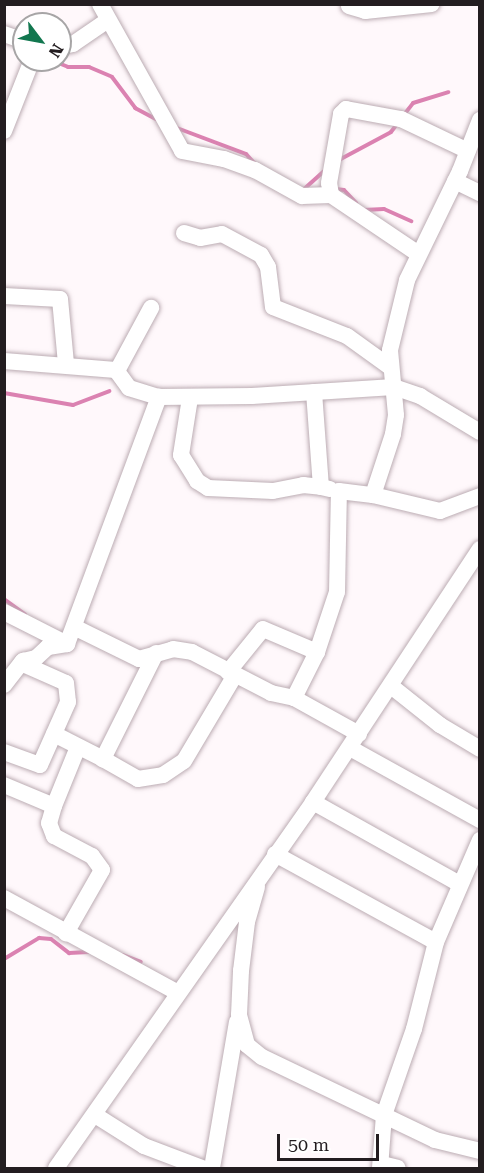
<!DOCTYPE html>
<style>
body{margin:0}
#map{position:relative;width:484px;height:1173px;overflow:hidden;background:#fff8fb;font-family:"Roboto Serif",serif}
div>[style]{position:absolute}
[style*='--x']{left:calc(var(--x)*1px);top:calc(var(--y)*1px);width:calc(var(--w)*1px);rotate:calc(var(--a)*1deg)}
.stream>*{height:4px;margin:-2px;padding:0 2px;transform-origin:2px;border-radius:2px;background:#db82b1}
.roads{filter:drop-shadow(0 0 2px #bcacb3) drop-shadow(0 0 2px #bcacb3)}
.minor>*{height:16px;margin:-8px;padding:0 8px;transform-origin:8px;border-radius:8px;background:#fff}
span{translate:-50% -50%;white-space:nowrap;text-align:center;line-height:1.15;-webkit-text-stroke:6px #fff;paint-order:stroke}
.frame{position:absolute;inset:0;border:6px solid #231d20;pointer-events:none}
.north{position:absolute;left:12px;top:12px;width:60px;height:60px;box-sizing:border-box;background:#fff;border:2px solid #a7a5a6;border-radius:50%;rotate:122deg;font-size:16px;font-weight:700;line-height:24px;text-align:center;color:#231d20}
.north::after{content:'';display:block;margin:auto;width:21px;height:27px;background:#12774f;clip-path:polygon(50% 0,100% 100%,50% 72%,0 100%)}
.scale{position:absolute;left:277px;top:1134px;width:102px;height:27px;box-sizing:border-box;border:3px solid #231d20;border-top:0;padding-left:8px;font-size:18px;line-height:21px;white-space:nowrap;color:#231d20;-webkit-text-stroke:4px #fff;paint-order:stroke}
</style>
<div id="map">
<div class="stream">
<i style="--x:51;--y:60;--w:18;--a:22"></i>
<i style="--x:68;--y:67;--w:21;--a:0"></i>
<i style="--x:89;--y:67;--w:25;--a:23"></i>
<i style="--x:112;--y:77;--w:39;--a:53"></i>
<i style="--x:135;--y:108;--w:24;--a:28"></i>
<i style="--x:403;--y:116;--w:16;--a:-52"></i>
<i style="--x:413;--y:103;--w:37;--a:-17"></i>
<i style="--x:177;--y:128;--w:74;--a:20.6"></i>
<i style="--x:246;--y:154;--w:12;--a:48"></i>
<i style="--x:337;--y:161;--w:61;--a:-28.2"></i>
<i style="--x:391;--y:132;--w:10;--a:-53"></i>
<i style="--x:336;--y:189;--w:8;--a:7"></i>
<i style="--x:344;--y:190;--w:18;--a:47"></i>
<i style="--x:303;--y:190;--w:28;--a:-42"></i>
<i style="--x:364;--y:210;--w:20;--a:-3"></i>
<i style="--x:384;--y:209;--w:30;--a:24"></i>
<i style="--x:4;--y:393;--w:70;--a:9.9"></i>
<i style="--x:73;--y:405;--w:39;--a:-21"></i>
<i style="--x:4;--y:599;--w:26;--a:36"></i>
<i style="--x:123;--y:955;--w:19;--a:21"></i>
<i style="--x:4;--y:959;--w:41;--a:-31"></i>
<i style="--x:39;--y:938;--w:12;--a:5"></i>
<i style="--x:51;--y:939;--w:23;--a:38"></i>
<i style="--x:69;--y:953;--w:19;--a:-3"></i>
</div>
<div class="roads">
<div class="minor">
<i style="--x:100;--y:4;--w:168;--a:60.8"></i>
<i style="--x:182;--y:151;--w:43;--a:10.8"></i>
<i style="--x:224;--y:159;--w:33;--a:20"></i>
<i style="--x:255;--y:170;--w:54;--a:29"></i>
<i style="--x:302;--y:196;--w:29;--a:-2"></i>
<i style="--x:349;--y:6;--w:17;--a:17"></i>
<i style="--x:365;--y:11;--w:67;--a:-6"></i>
<i style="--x:4;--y:34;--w:21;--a:19"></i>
<i style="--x:60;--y:47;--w:13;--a:-13"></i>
<i style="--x:73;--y:44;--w:42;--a:-34.4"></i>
<i style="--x:4;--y:131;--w:76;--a:-68.5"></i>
<i style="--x:455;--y:181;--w:28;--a:26"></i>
<i style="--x:184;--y:233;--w:17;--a:17"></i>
<i style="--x:200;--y:238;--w:22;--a:-10"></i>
<i style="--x:222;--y:234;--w:44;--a:28.3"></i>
<i style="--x:261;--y:255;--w:14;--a:60"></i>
<i style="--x:268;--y:267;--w:40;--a:82.9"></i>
<i style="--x:273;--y:307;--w:79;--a:21.4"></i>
<i style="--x:347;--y:336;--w:53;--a:35.8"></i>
<i style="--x:417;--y:253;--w:104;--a:-146"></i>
<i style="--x:331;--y:195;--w:12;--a:-99"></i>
<i style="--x:329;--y:183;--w:70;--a:-80.1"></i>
<i style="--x:341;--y:114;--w:7;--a:-45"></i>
<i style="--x:346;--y:109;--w:56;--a:10.3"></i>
<i style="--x:401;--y:119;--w:74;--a:25.5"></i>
<i style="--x:4;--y:296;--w:56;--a:3.1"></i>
<i style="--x:60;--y:299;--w:65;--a:84.7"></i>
<i style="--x:4;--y:361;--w:112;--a:4.6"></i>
<i style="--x:116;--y:370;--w:22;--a:54"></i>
<i style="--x:129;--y:388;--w:31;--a:17"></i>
<i style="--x:159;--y:397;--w:93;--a:-0.6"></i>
<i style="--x:252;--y:396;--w:142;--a:-3.6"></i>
<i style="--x:394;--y:387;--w:28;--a:19"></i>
<i style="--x:420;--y:396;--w:70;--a:31"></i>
<i style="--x:117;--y:371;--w:72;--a:-61.6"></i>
<i style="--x:314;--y:392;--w:95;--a:85.8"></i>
<i style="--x:321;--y:487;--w:9;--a:13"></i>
<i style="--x:190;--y:398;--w:58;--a:99"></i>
<i style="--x:181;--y:455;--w:31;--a:58"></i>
<i style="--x:197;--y:481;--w:13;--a:32"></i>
<i style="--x:208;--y:488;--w:65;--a:2.6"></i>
<i style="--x:273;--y:491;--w:31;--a:-11"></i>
<i style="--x:303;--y:485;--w:18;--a:6"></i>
<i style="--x:373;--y:495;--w:69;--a:13.4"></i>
<i style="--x:440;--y:511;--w:43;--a:-20.6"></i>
<i style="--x:4;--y:612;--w:71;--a:26.9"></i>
<i style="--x:67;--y:644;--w:264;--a:-69.6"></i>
<i style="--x:74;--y:627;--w:72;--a:26.2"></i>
<i style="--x:139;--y:659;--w:35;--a:-16"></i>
<i style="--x:173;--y:649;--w:19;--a:9"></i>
<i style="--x:192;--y:652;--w:89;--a:27.4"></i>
<i style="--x:271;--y:693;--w:24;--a:12"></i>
<i style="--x:156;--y:653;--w:119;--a:116.6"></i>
<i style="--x:103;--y:759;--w:40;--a:29.7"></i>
<i style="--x:138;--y:779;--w:25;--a:-9"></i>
<i style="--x:163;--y:775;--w:25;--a:-34"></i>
<i style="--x:184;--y:761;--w:100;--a:-59.3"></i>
<i style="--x:228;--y:672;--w:55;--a:-50.9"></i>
<i style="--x:263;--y:629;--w:59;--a:23.1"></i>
<i style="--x:4;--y:685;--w:31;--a:-52"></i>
<i style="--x:23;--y:661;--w:13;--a:-13"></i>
<i style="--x:36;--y:658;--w:16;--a:-43"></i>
<i style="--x:48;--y:647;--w:19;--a:-9"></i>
<i style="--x:391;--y:686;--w:63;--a:38.5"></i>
<i style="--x:440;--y:725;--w:47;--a:31"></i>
<i style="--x:54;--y:734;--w:55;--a:27"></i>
<i style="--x:359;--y:734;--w:74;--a:-151"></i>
<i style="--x:294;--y:698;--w:51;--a:-63.4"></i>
<i style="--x:317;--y:652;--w:63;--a:-71.6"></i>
<i style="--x:337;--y:592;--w:101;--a:-88.9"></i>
<i style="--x:339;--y:491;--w:34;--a:7"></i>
<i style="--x:373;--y:495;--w:64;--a:-71.8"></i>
<i style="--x:393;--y:434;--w:19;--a:-81"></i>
<i style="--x:396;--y:415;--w:65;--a:-95.3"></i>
<i style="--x:390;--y:350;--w:72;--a:-76.3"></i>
<i style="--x:407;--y:280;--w:121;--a:-64.1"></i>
<i style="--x:460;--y:171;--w:55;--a:-68.6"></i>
<i style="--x:350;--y:748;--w:149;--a:29"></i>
<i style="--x:4;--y:752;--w:38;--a:20"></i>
<i style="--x:40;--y:765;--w:69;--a:-66"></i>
<i style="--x:68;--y:702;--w:19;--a:-96"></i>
<i style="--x:66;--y:683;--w:49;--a:-156"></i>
<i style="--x:4;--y:785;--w:54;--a:22.8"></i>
<i style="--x:54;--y:806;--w:64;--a:-67.9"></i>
<i style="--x:313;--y:802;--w:168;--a:29.2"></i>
<i style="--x:54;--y:806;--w:18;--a:106"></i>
<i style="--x:49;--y:823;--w:14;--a:69"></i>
<i style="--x:54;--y:836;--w:43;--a:27.8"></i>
<i style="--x:92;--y:856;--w:17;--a:54"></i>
<i style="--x:102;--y:870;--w:73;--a:119.7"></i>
<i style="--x:275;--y:854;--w:183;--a:28.7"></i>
<i style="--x:257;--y:887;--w:36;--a:106"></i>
<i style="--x:247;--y:922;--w:49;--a:97"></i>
<i style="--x:241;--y:971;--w:44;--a:92.6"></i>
<i style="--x:239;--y:1015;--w:31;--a:75"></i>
<i style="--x:247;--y:1045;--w:19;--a:39"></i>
<i style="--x:262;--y:1057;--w:192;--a:25.6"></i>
<i style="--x:435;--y:1140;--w:46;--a:13.7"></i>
<i style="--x:4;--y:898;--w:198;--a:28.6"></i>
<i style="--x:95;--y:1115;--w:58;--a:32.3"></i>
<i style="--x:144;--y:1146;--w:62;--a:20.8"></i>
<i style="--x:382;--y:1164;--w:16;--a:14"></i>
<i style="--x:56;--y:1168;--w:447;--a:-54.9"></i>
<i style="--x:313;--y:802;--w:303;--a:-56.6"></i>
<i style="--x:212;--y:1168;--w:148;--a:-80.3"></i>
<i style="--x:380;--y:1168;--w:53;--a:-85.7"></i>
<i style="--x:384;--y:1115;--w:91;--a:-70.8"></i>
<i style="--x:414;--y:1029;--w:90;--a:-75.8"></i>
<i style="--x:436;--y:942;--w:111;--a:-66.7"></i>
</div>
</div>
<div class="frame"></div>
<div class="north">N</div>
<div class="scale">50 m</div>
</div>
